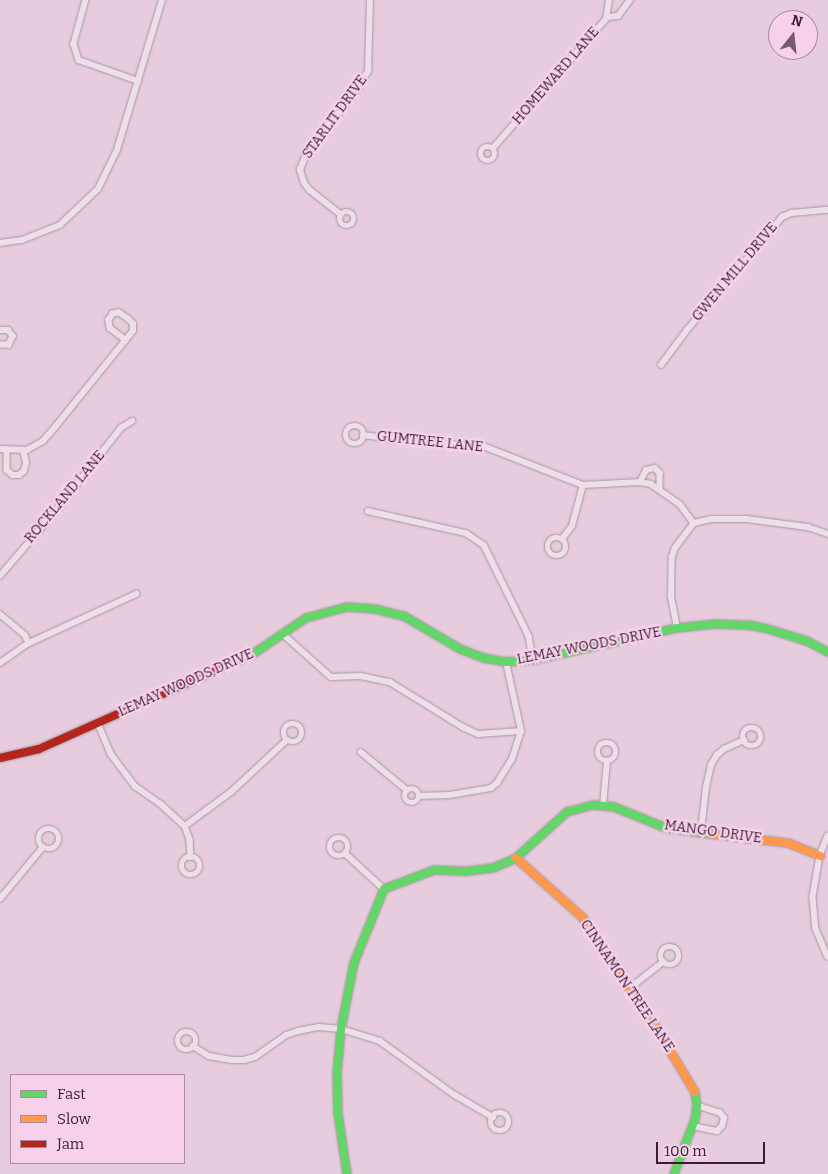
<!DOCTYPE html>
<style>
body{margin:0}
#map{position:relative;width:828px;height:1174px;overflow:hidden;background:#e6ccdc;font-family:Bitter,serif}
div>[style]{position:absolute}
[style*='--x']{left:calc(var(--x)*1px);top:calc(var(--y)*1px);width:calc(var(--w)*1px);rotate:calc(var(--a)*1deg)}
.roads{filter:drop-shadow(0 0 1px #ab95a4) drop-shadow(0 0 1px #ab95a4)}
.street>*{height:5.5px;margin:-2.75px;padding:0 2.75px;transform-origin:2.75px;border-radius:2.75px;background:#eddee7}
.street>.ring{margin:-2.75px;padding:0;box-sizing:content-box;background:none;border:5.5px solid #eddee7;border-radius:50%}
.fast>*{height:8px;margin:-4px;padding:0 4px;transform-origin:4px;border-radius:4px;background:#63d668}
.slow>*{height:8px;margin:-4px;padding:0 4px;transform-origin:4px;border-radius:4px;background:#ff974d}
.jam>*{height:8px;margin:-4px;padding:0 4px;transform-origin:4px;border-radius:4px;background:#b3261e}
span{translate:-50% -50%;white-space:nowrap;text-align:center;line-height:1.15;-webkit-text-stroke:4px #f7d1e9;paint-order:stroke}
.street-label{font-size:14px;color:#391c35}
.legend{position:absolute;left:10px;top:1074px;width:175px;height:90px;box-sizing:border-box;background:#f7d1e9;border:1px solid #ab89a1;margin:0;padding:6px 9px;list-style:none;font-size:15px;color:#391c35}
.legend li{display:flex;align-items:center;gap:10px;height:25px}
.legend b{width:25px;border:1px solid #ab89a1}
.north{position:absolute;left:768px;top:10px;width:50px;height:50px;box-sizing:border-box;background:#f7d1e9;border:1px solid #ab89a1;border-radius:50%;rotate:16deg;font-size:14px;font-weight:700;line-height:20px;text-align:center;color:#391c35}
.north::after{content:'';display:block;margin:auto;width:18px;height:22px;background:#765a6f;clip-path:polygon(50% 0,100% 100%,50% 72%,0 100%)}
.scale{position:absolute;left:656px;top:1142px;width:109px;height:22px;box-sizing:border-box;border:2px solid #391c35;border-top:0;padding-left:6px;font-size:15px;line-height:18px;white-space:nowrap;color:#391c35;-webkit-text-stroke:4px #f7d1e9;paint-order:stroke}
</style>
<div id="map">
<div class="roads">
<div class="street">
<i style="--x:86;--y:0;--w:46;--a:105.3"></i>
<i style="--x:74;--y:44;--w:17;--a:73"></i>
<i style="--x:79;--y:60;--w:63;--a:19.6"></i>
<i style="--x:607;--y:17;--w:11;--a:-5"></i>
<i style="--x:618;--y:16;--w:20;--a:-53"></i>
<i class="ring" style="left:481px;top:147px;width:8.5px;height:8.5px"></i>
<i style="--x:493;--y:148;--w:171;--a:-48.8"></i>
<i style="--x:606;--y:19;--w:19;--a:-81"></i>
<i class="ring" style="left:340px;top:212px;width:8.5px;height:8.5px"></i>
<i style="--x:341;--y:215;--w:39;--a:-142"></i>
<i style="--x:310;--y:191;--w:10;--a:-127"></i>
<i style="--x:304;--y:183;--w:14;--a:-107"></i>
<i style="--x:300;--y:170;--w:17;--a:-69"></i>
<i style="--x:306;--y:154;--w:73;--a:-51.1"></i>
<i style="--x:352;--y:97;--w:31;--a:-58"></i>
<i style="--x:368;--y:71;--w:71;--a:-88.4"></i>
<i style="--x:0;--y:243;--w:22;--a:-8"></i>
<i style="--x:22;--y:240;--w:41;--a:-21.5"></i>
<i style="--x:60;--y:225;--w:52;--a:-43.5"></i>
<i style="--x:98;--y:189;--w:43;--a:-64"></i>
<i style="--x:117;--y:150;--w:157;--a:-73.3"></i>
<i style="--x:0;--y:330;--w:8;--a:0"></i>
<i style="--x:8;--y:330;--w:8;--a:50"></i>
<i style="--x:13;--y:336;--w:10;--a:114"></i>
<i style="--x:9;--y:345;--w:9;--a:180"></i>
<i style="--x:661;--y:365;--w:44;--a:-53.4"></i>
<i style="--x:687;--y:330;--w:148;--a:-49.9"></i>
<i style="--x:782;--y:217;--w:10;--a:-24"></i>
<i style="--x:791;--y:213;--w:37;--a:-5"></i>
<i class="ring" style="left:346px;top:426px;width:12.5px;height:12.5px"></i>
<i style="--x:363;--y:435;--w:46;--a:7.4"></i>
<i style="--x:409;--y:441;--w:77;--a:4.5"></i>
<i style="--x:486;--y:447;--w:104;--a:21.4"></i>
<i style="--x:583;--y:485;--w:57;--a:-3"></i>
<i style="--x:640;--y:482;--w:11;--a:10"></i>
<i style="--x:651;--y:484;--w:35;--a:35"></i>
<i style="--x:680;--y:504;--w:24;--a:54"></i>
<i style="--x:0;--y:449;--w:27;--a:2"></i>
<i style="--x:27;--y:450;--w:18;--a:-29"></i>
<i style="--x:43;--y:441;--w:20;--a:-49"></i>
<i style="--x:56;--y:426;--w:122;--a:-51"></i>
<i style="--x:133;--y:331;--w:7;--a:-90"></i>
<i style="--x:133;--y:324;--w:7;--a:-135"></i>
<i style="--x:128;--y:319;--w:11;--a:-146"></i>
<i style="--x:119;--y:313;--w:6;--a:171"></i>
<i style="--x:113;--y:314;--w:7;--a:124"></i>
<i style="--x:109;--y:320;--w:8;--a:83"></i>
<i style="--x:110;--y:328;--w:20;--a:37"></i>
<i style="--x:7;--y:450;--w:20;--a:90"></i>
<i style="--x:7;--y:470;--w:8;--a:40"></i>
<i style="--x:13;--y:475;--w:6;--a:0"></i>
<i style="--x:19;--y:475;--w:6;--a:-39"></i>
<i style="--x:24;--y:471;--w:8;--a:-76"></i>
<i style="--x:26;--y:463;--w:13;--a:-103"></i>
<i style="--x:640;--y:482;--w:13;--a:-63"></i>
<i style="--x:646;--y:470;--w:9;--a:-13"></i>
<i style="--x:655;--y:468;--w:7;--a:45"></i>
<i style="--x:660;--y:473;--w:15;--a:90"></i>
<i style="--x:368;--y:511;--w:100;--a:12.7"></i>
<i style="--x:466;--y:533;--w:22;--a:34"></i>
<i style="--x:484;--y:545;--w:102;--a:63.7"></i>
<i style="--x:529;--y:636;--w:24;--a:81"></i>
<i class="ring" style="left:548px;top:538px;width:12.5px;height:12.5px"></i>
<i style="--x:562;--y:539;--w:16;--a:-52"></i>
<i style="--x:572;--y:526;--w:42;--a:-75"></i>
<i style="--x:0;--y:576;--w:89;--a:-49.5"></i>
<i style="--x:58;--y:508;--w:102;--a:-51.8"></i>
<i style="--x:121;--y:428;--w:13;--a:-32"></i>
<i style="--x:0;--y:614;--w:33;--a:40"></i>
<i style="--x:25;--y:635;--w:9;--a:63"></i>
<i style="--x:677;--y:628;--w:33;--a:-101"></i>
<i style="--x:671;--y:596;--w:39;--a:-89"></i>
<i style="--x:672;--y:557;--w:9;--a:-72"></i>
<i style="--x:675;--y:548;--w:31;--a:-53"></i>
<i style="--x:694;--y:523;--w:17;--a:-13"></i>
<i style="--x:711;--y:519;--w:36;--a:0"></i>
<i style="--x:747;--y:519;--w:62;--a:7.5"></i>
<i style="--x:808;--y:527;--w:21;--a:19"></i>
<i style="--x:282;--y:633;--w:66;--a:41.9"></i>
<i style="--x:331;--y:677;--w:30;--a:-2"></i>
<i style="--x:361;--y:676;--w:30;--a:12"></i>
<i style="--x:390;--y:682;--w:86;--a:31.7"></i>
<i style="--x:463;--y:727;--w:17;--a:25"></i>
<i style="--x:478;--y:734;--w:43;--a:-4"></i>
<i style="--x:0;--y:663;--w:35;--a:-35"></i>
<i style="--x:29;--y:643;--w:118;--a:-24.6"></i>
<i style="--x:98;--y:723;--w:34;--a:67"></i>
<i style="--x:111;--y:754;--w:40;--a:53"></i>
<i style="--x:135;--y:786;--w:32;--a:35"></i>
<i style="--x:161;--y:804;--w:33;--a:43"></i>
<i style="--x:185;--y:826;--w:15;--a:70"></i>
<i style="--x:190;--y:840;--w:17;--a:87"></i>
<i class="ring" style="left:284px;top:724px;width:12.5px;height:12.5px"></i>
<i class="ring" style="left:743px;top:728px;width:12.5px;height:12.5px"></i>
<i class="ring" style="left:598px;top:743px;width:12.5px;height:12.5px"></i>
<i style="--x:361;--y:752;--w:60;--a:39.6"></i>
<i class="ring" style="left:405px;top:789px;width:8.5px;height:8.5px"></i>
<i style="--x:419;--y:796;--w:31;--a:-2"></i>
<i style="--x:450;--y:795;--w:42;--a:-9.7"></i>
<i style="--x:491;--y:788;--w:8;--a:-40"></i>
<i style="--x:497;--y:783;--w:28;--a:-58"></i>
<i style="--x:512;--y:759;--w:29;--a:-72"></i>
<i style="--x:521;--y:731;--w:71;--a:-102.3"></i>
<i style="--x:603;--y:806;--w:45;--a:-84.9"></i>
<i style="--x:185;--y:826;--w:57;--a:-36.5"></i>
<i style="--x:231;--y:792;--w:76;--a:-42.9"></i>
<i class="ring" style="left:39px;top:829px;width:14.5px;height:14.5px"></i>
<i style="--x:701;--y:831;--w:44;--a:-83.5"></i>
<i style="--x:706;--y:787;--w:23;--a:-77"></i>
<i style="--x:711;--y:765;--w:12;--a:-59"></i>
<i style="--x:717;--y:755;--w:9;--a:-41"></i>
<i style="--x:724;--y:749;--w:22;--a:-24"></i>
<i style="--x:828;--y:836;--w:22;--a:112"></i>
<i style="--x:820;--y:856;--w:42;--a:99.7"></i>
<i style="--x:813;--y:897;--w:32;--a:85"></i>
<i style="--x:816;--y:929;--w:30;--a:67"></i>
<i class="ring" style="left:330px;top:838px;width:12.5px;height:12.5px"></i>
<i style="--x:345;--y:853;--w:53;--a:42.7"></i>
<i class="ring" style="left:182px;top:857px;width:12.5px;height:12.5px"></i>
<i style="--x:0;--y:899;--w:67;--a:-50.4"></i>
<i class="ring" style="left:661px;top:947px;width:12.5px;height:12.5px"></i>
<i style="--x:630;--y:988;--w:42;--a:-38.2"></i>
<i class="ring" style="left:178px;top:1032px;width:12.5px;height:12.5px"></i>
<i style="--x:193;--y:1046;--w:19;--a:32"></i>
<i style="--x:209;--y:1056;--w:23;--a:10"></i>
<i style="--x:232;--y:1060;--w:12;--a:0"></i>
<i style="--x:244;--y:1060;--w:11;--a:-15"></i>
<i style="--x:255;--y:1057;--w:38;--a:-35"></i>
<i style="--x:286;--y:1035;--w:13;--a:-18"></i>
<i style="--x:298;--y:1031;--w:21;--a:-11"></i>
<i style="--x:319;--y:1027;--w:22;--a:5"></i>
<i style="--x:341;--y:1029;--w:41;--a:17.1"></i>
<i style="--x:380;--y:1041;--w:92;--a:35.8"></i>
<i style="--x:455;--y:1095;--w:44;--a:30.1"></i>
<i class="ring" style="left:491px;top:1113px;width:12.5px;height:12.5px"></i>
<i style="--x:693;--y:1126;--w:25;--a:12"></i>
<i style="--x:717;--y:1131;--w:7;--a:-45"></i>
<i style="--x:722;--y:1126;--w:8;--a:-76"></i>
<i style="--x:724;--y:1118;--w:6;--a:-129"></i>
<i style="--x:720;--y:1113;--w:24;--a:-163"></i>
</div>
<div class="fast">
<i style="--x:237;--y:661;--w:17;--a:-24"></i>
<i style="--x:253;--y:654;--w:64;--a:-34.2"></i>
<i style="--x:306;--y:618;--w:42;--a:-15"></i>
<i style="--x:347;--y:607;--w:28;--a:4"></i>
<i style="--x:375;--y:609;--w:30;--a:14"></i>
<i style="--x:404;--y:616;--w:65;--a:30.5"></i>
<i style="--x:460;--y:649;--w:26;--a:21"></i>
<i style="--x:484;--y:658;--w:22;--a:10"></i>
<i style="--x:506;--y:662;--w:27;--a:-4"></i>
<i style="--x:533;--y:660;--w:148;--a:-12.5"></i>
<i style="--x:677;--y:628;--w:36;--a:-6"></i>
<i style="--x:713;--y:624;--w:36;--a:2"></i>
<i style="--x:749;--y:625;--w:19;--a:12"></i>
<i style="--x:768;--y:629;--w:41;--a:17.1"></i>
<i style="--x:807;--y:641;--w:24;--a:28"></i>
<i style="--x:347;--y:1174;--w:61;--a:-98.5"></i>
<i style="--x:338;--y:1114;--w:40;--a:-91.4"></i>
<i style="--x:337;--y:1074;--w:45;--a:-84.9"></i>
<i style="--x:341;--y:1029;--w:67;--a:-78.9"></i>
<i style="--x:354;--y:963;--w:80;--a:-67.9"></i>
<i style="--x:384;--y:889;--w:53;--a:-20.8"></i>
<i style="--x:434;--y:870;--w:34;--a:2"></i>
<i style="--x:468;--y:871;--w:25;--a:-7"></i>
<i style="--x:493;--y:868;--w:25;--a:-23"></i>
<i style="--x:516;--y:858;--w:69;--a:-42"></i>
<i style="--x:567;--y:812;--w:28;--a:-15"></i>
<i style="--x:594;--y:805;--w:20;--a:6"></i>
<i style="--x:614;--y:807;--w:56;--a:22"></i>
<i style="--x:666;--y:828;--w:45;--a:7.6"></i>
<i style="--x:674;--y:1174;--w:59;--a:-69.1"></i>
<i style="--x:695;--y:1119;--w:13;--a:-81"></i>
<i style="--x:697;--y:1106;--w:14;--a:-98"></i>
</div>
<div class="slow">
<i style="--x:711;--y:834;--w:78;--a:6.7"></i>
<i style="--x:788;--y:843;--w:35;--a:22"></i>
<i style="--x:516;--y:858;--w:89;--a:41.8"></i>
<i style="--x:582;--y:917;--w:131;--a:56.2"></i>
<i style="--x:655;--y:1026;--w:77;--a:58.8"></i>
</div>
<div class="jam">
<i style="--x:0;--y:758;--w:40;--a:-13"></i>
<i style="--x:39;--y:749;--w:217;--a:-24"></i>
</div>
</div>
<div class="street-label">
<span style="left:556px;top:76px;rotate:-49deg">HOMEWARD LANE</span>
<span style="left:335px;top:117px;rotate:-54deg">STARLIT DRIVE</span>
<span style="left:735px;top:272px;rotate:-50deg">GWEN MILL DRIVE</span>
<span style="left:430px;top:442px;rotate:6deg">GUMTREE LANE</span>
<span style="left:65px;top:497px;rotate:-50deg">ROCKLAND LANE</span>
<span style="left:589px;top:646px;rotate:-11deg">LEMAY WOODS DRIVE</span>
<span style="left:186px;top:683px;rotate:-24deg">LEMAY WOODS DRIVE</span>
<span style="left:713px;top:832px;rotate:8deg">MANGO DRIVE</span>
<span style="left:627px;top:986px;rotate:56deg">CINNAMON TREE LANE</span>
</div>
<ul class="legend">
<li><b style="height:6px;background:#63d668"></b>Fast</li>
<li><b style="height:6px;background:#ff974d"></b>Slow</li>
<li><b style="height:6px;background:#b3261e"></b>Jam</li>
</ul>
<div class="north">N</div>
<div class="scale">100 m</div>
</div>
